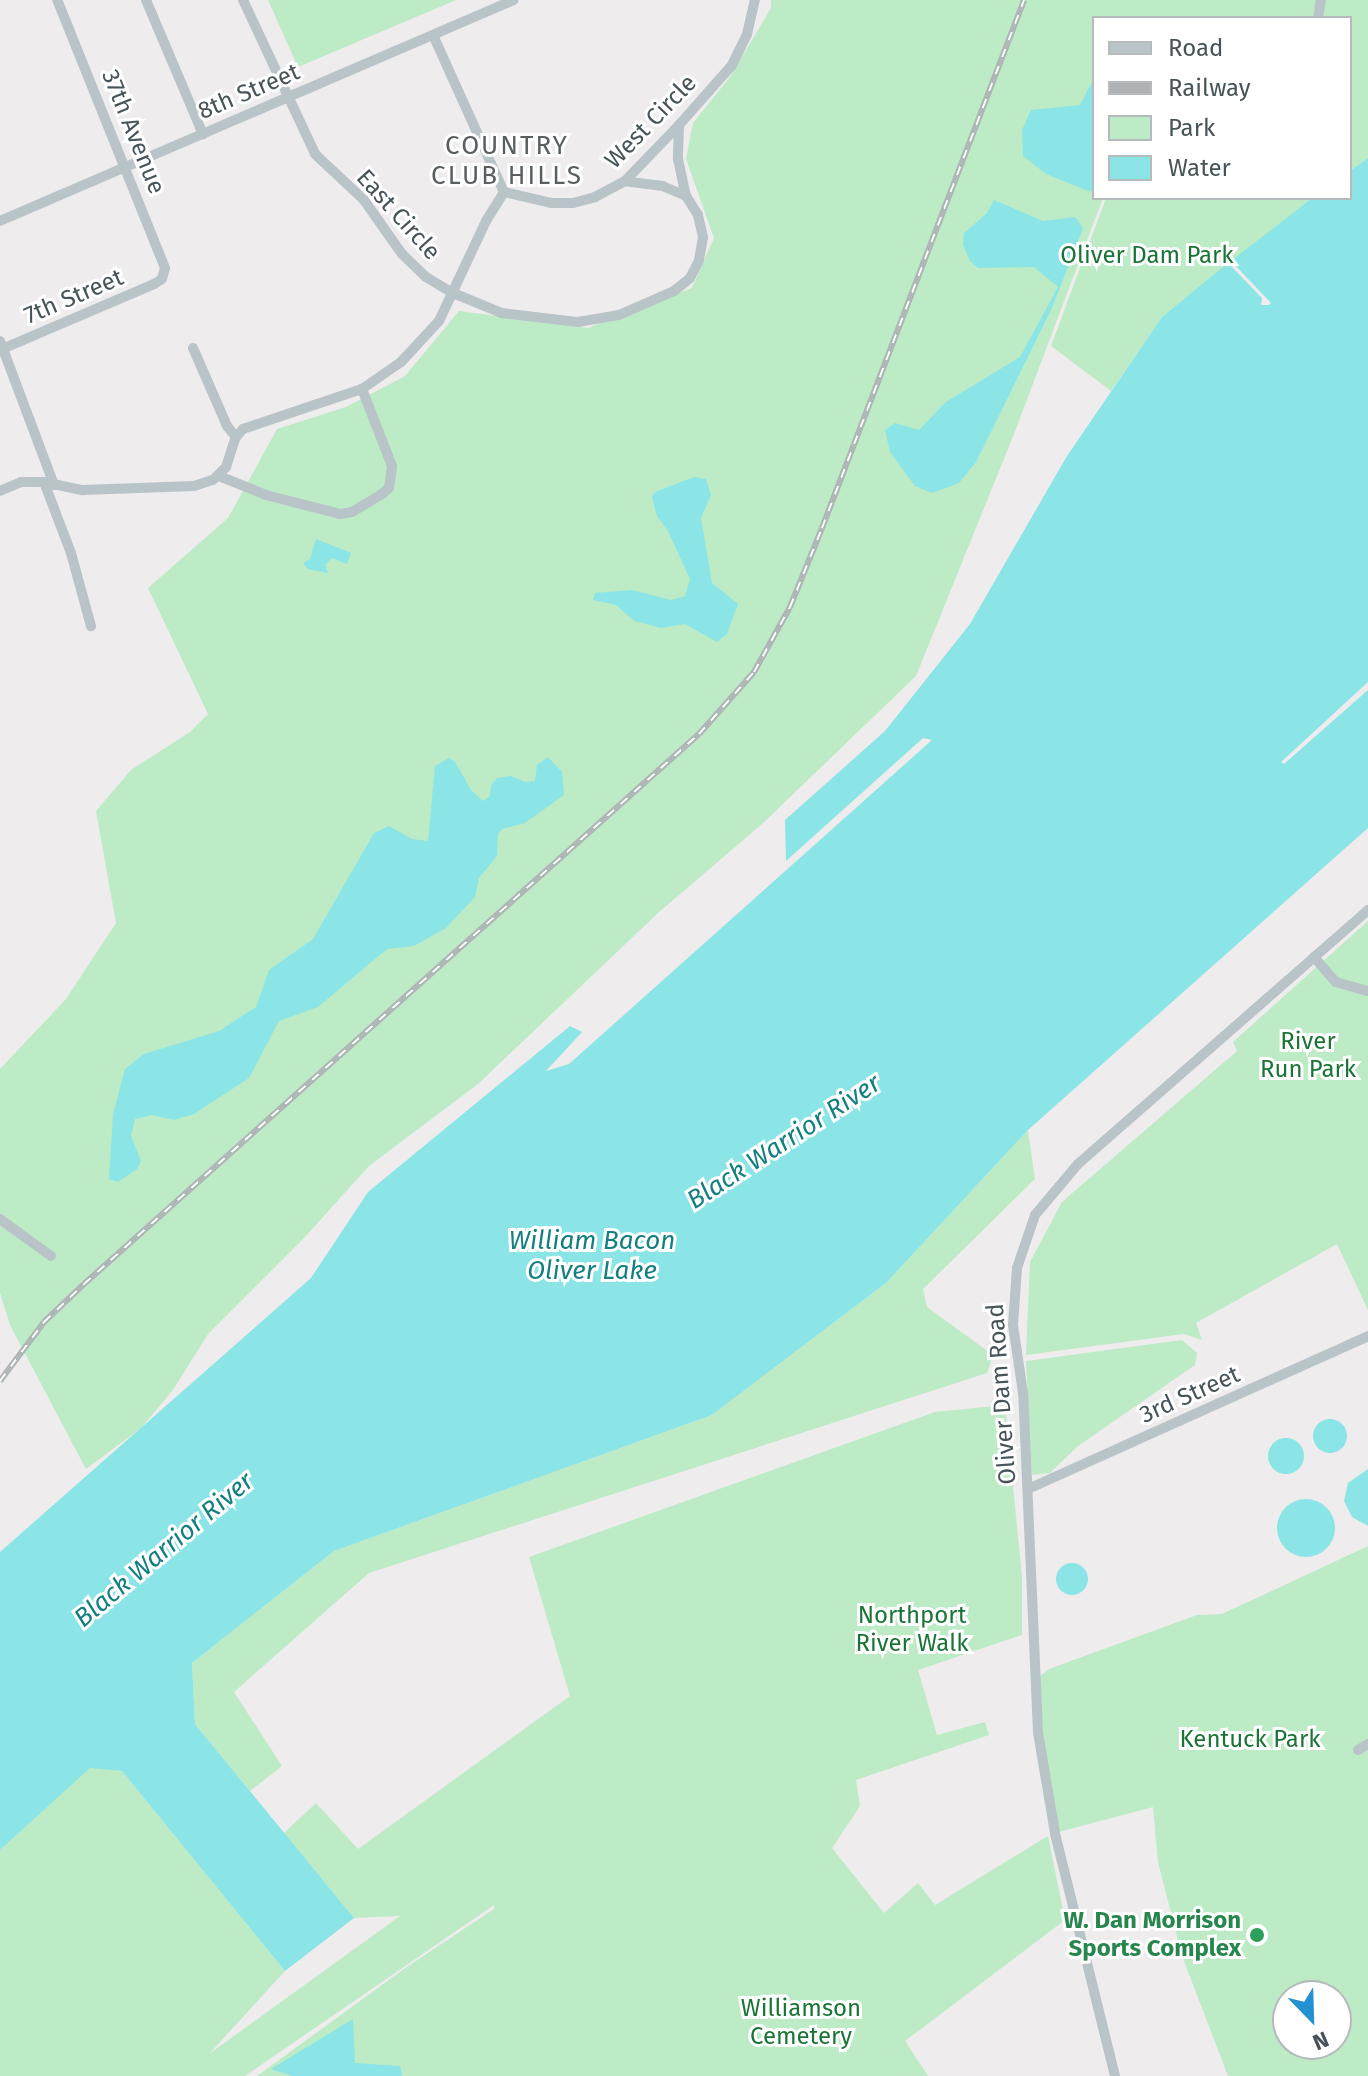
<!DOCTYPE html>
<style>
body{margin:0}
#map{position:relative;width:1368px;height:2076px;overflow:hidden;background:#efeced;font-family:"Fira Sans",sans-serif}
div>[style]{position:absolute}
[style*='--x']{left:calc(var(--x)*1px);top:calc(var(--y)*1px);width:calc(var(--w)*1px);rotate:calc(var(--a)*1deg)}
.green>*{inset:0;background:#bcebc5}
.water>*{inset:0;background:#8be5e6}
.round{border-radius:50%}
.minor>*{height:10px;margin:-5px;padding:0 5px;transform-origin:5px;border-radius:5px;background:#b8c4c8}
.rail>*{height:6px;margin-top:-3px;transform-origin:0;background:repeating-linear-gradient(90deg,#fff 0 9px,#afb3b6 0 18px);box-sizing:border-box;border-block:2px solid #afb3b6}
.dots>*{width:22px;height:22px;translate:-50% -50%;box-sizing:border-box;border:4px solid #fff;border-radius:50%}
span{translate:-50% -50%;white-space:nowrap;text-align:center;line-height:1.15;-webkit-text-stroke:6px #fff;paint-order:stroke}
.street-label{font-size:24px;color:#465358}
.park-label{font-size:24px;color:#1b7437}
.leisure-label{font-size:24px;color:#27864d;font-weight:700}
.right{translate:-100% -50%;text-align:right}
.neighbourhood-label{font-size:26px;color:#595e61;letter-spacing:2px}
.water-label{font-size:26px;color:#137f81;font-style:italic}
.legend{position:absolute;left:1092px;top:16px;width:260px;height:184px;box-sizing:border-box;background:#fff;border:2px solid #b5babc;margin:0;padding:10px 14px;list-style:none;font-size:24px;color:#465358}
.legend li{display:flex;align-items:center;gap:16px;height:40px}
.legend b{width:40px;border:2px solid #b5babc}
.north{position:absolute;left:1272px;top:1980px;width:80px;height:80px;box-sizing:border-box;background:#fff;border:2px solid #b5babc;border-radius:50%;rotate:157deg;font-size:22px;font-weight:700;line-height:32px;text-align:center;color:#465358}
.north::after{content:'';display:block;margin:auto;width:28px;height:36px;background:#2391d2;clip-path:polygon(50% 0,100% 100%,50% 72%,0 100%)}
</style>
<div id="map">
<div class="green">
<i style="clip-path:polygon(268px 0,456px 0,298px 67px)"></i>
<i style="clip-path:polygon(771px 0,1368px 0,1368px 158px,1350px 171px,1350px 18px,1094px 18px,1094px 198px,1103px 198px,1014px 434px,916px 676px,762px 824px,658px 913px,478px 1084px,369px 1166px,304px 1238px,208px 1334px,173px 1390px,141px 1428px,86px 1469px,10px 1325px,0 1293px,0 1069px,66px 999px,116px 923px,96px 811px,131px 770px,190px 732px,208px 714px,148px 588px,228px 518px,277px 429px,346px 407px,405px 376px,459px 311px,588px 328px,692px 288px,714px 238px,686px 159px,693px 123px,730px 77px,771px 8px)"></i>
<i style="clip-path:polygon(1106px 198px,1312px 198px,1162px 317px,1111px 391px,1051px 346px)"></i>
<i style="clip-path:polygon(1368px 921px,1368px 1310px,1337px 1244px,1196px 1323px,1202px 1340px,1184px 1334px,1026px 1355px,1030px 1262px,1062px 1202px,1237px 1051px,1233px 1042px)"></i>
<i style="clip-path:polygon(1028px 1130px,1035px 1179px,923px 1289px,927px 1307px,993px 1355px,987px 1373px,369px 1573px,234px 1692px,282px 1766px,250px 1791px,195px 1724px,192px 1663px,334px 1551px,712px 1415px,887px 1282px)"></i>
<i style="clip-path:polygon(1182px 1340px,1197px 1353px,1195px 1365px,1078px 1446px,1050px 1473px,1032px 1475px,1026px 1361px)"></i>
<i style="clip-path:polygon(1005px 1405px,1022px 1577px,1022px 1635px,918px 1670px,937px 1735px,985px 1722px,989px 1735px,856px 1780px,860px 1806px,832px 1848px,884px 1913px,918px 1883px,935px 1905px,1048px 1836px,1065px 1920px,905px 2041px,928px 2076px,257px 2076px,404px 1969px,494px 1909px,494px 1905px,245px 2076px,0 2076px,0 1850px,90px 1767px,122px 1771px,285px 1971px,209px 2054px,400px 1916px,354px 1918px,284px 1833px,316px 1803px,358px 1849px,570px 1696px,529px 1557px,935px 1412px)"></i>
<i style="clip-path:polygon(evenodd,1368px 1546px,1368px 2076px,1228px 2076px,1182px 1956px,1158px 1862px,1153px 1807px,1055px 1833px,1035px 1680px,1049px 1669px,1197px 1615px,1222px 1614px,1368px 1546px,1288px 1996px,1336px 1996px,1336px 2044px,1288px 2044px,1288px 1996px)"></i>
</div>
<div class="water">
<i style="clip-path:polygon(1094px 78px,1094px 187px,1091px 192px,1046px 174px,1023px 156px,1022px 130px,1031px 110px,1080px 105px)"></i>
<i style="clip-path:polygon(1368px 158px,1368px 682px,1281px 762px,1284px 764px,1368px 690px,1368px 828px,1028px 1130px,887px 1282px,712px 1415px,334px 1551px,192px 1663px,195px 1724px,354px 1918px,285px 1971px,122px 1771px,90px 1768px,0 1850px,0 1552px,311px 1278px,368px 1192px,570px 1026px,582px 1032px,546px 1071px,569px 1064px,932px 740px,923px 738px,786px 861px,785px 820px,885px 731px,970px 624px,1067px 456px,1162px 317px,1228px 263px,1262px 298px,1261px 305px,1269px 305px,1271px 303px,1231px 261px,1312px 198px,1350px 198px,1350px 171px)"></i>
<i style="clip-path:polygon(994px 200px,1043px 221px,1075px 217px,1083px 228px,1052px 308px,976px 462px,959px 483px,932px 493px,915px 486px,890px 452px,885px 430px,895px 423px,919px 430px,946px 402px,1020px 357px,1058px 287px,1034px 267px,978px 268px,970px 261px,963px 245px,964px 233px,987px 213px)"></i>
<i style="clip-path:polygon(694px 477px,706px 479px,711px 495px,701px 518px,712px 583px,738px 604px,727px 634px,717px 642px,685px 624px,661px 628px,634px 621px,616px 605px,593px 600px,595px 593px,632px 590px,671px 600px,685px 596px,690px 579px,668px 531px,657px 516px,652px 497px,655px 492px)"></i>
<i style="clip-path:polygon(316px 539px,351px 553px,347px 564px,332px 558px,325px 565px,328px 573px,308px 569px,303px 563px,310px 559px)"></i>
<i style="clip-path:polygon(548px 757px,562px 772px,564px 795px,525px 823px,502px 829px,498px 834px,497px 856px,479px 878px,475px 897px,446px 928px,414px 946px,387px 949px,318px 1007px,279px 1021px,249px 1078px,194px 1114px,174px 1120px,152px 1115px,135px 1119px,131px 1136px,141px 1161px,137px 1169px,118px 1182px,109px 1179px,113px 1114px,125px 1069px,144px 1054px,219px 1031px,256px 1007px,269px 970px,313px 939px,374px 833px,389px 826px,412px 839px,428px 841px,435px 766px,449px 758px,455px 762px,471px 790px,483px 801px,490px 796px,491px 786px,497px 778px,511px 776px,525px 782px,535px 781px,537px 765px)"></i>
<i class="round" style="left:1313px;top:1419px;width:34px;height:34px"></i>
<i class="round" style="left:1268px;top:1438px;width:36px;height:36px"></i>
<i style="clip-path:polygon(1368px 1469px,1368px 1526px,1352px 1517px,1344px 1501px,1348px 1483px)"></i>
<i class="round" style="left:1277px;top:1499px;width:58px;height:58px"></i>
<i class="round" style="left:1056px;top:1563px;width:32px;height:32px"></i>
<i style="clip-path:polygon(353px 2019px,355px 2063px,400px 2066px,402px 2076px,292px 2076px,271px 2069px)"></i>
</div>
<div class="minor">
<i style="--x:146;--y:0;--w:146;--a:67"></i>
<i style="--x:243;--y:0;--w:170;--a:64.9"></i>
<i style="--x:315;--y:154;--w:67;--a:43.2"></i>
<i style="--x:364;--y:200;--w:66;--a:54.9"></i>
<i style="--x:402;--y:254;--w:33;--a:44"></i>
<i style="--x:426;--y:277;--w:31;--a:31"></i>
<i style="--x:453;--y:293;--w:53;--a:22.2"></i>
<i style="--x:502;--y:313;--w:77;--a:6.8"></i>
<i style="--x:578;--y:322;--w:42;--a:-9.7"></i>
<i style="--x:619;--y:315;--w:60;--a:-23.6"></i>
<i style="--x:674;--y:291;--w:21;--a:-39"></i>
<i style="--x:690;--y:278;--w:20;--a:-63"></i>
<i style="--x:699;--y:260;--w:23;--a:-80"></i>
<i style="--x:703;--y:237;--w:23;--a:-103"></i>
<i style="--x:698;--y:215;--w:22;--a:-122"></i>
<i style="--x:686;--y:196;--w:25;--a:-157"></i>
<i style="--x:663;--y:186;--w:38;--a:-173"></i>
<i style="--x:1318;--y:18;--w:18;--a:-81"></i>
<i style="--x:433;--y:35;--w:172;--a:65.7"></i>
<i style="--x:504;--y:192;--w:48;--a:13.2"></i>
<i style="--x:551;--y:203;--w:22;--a:0"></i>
<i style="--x:573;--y:203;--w:23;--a:-15"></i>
<i style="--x:595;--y:197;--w:34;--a:-28"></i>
<i style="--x:625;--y:181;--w:78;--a:-46"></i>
<i style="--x:679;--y:125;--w:80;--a:-48.5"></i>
<i style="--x:732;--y:65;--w:34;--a:-64"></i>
<i style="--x:747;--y:34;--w:35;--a:-77"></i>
<i style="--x:679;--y:125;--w:34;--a:92"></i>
<i style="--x:678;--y:159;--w:38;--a:78"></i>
<i style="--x:0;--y:221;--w:559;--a:-23.27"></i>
<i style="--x:0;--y:341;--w:154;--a:69.4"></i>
<i style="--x:193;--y:348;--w:85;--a:66.4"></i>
<i style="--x:227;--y:426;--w:14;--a:51"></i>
<i style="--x:0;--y:350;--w:168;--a:-23.2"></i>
<i style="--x:154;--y:284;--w:9;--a:-32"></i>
<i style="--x:162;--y:279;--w:11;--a:-75"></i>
<i style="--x:165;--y:268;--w:289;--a:-111.9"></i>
<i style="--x:219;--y:476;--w:51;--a:22"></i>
<i style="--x:266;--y:495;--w:76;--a:14.4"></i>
<i style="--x:340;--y:514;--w:12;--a:-9"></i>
<i style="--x:352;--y:512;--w:35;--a:-31"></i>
<i style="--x:382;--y:494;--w:9;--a:-41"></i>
<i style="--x:389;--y:488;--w:22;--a:-82"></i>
<i style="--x:392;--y:466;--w:83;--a:-111.3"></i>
<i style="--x:44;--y:482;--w:76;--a:69.2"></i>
<i style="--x:71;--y:553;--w:76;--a:74.7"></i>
<i style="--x:0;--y:491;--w:23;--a:-23"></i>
<i style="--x:21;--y:482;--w:23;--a:0"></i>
<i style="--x:44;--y:482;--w:40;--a:12"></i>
<i style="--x:83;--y:490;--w:111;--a:-2.1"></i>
<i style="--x:194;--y:486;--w:20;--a:-18"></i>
<i style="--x:213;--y:480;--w:18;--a:-45"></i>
<i style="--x:226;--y:467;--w:32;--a:-72"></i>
<i style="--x:236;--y:437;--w:11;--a:-49"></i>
<i style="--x:243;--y:429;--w:126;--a:-18.6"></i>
<i style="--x:362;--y:389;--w:47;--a:-34.7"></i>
<i style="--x:401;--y:362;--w:56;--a:-47.2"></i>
<i style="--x:439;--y:321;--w:110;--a:-64.8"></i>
<i style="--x:486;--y:221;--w:34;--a:-58"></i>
<i style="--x:1314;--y:957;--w:33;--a:49"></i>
<i style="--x:1336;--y:982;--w:33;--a:16"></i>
<i style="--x:0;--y:1219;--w:63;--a:36"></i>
<i style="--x:1028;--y:1489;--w:373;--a:-24.2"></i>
<i style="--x:1358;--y:1750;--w:12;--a:-31"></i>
<i style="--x:1115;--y:2076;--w:250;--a:-103.9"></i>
<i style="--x:1055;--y:1833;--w:102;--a:-99.6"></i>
<i style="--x:1038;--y:1732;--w:339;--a:-92.5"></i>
<i style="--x:1023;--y:1393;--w:69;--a:-98.4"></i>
<i style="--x:1013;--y:1325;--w:57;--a:-86"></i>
<i style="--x:1017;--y:1268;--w:56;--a:-71.2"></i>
<i style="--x:1035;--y:1215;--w:67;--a:-49.9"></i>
<i style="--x:1078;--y:1164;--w:386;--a:-41.2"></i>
</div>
<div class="rail">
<i style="--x:0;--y:1381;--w:74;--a:-53.3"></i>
<i style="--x:44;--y:1322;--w:55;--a:-43.5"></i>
<i style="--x:84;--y:1284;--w:825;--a:-41.81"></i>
<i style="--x:699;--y:734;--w:83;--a:-48.4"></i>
<i style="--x:754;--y:672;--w:74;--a:-61"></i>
<i style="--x:790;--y:607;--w:85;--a:-67.9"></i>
<i style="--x:822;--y:528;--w:565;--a:-69.06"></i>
</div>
<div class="dots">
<i style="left:1257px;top:1935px;background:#2e9e5b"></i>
</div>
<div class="street-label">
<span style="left:249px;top:92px;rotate:-23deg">8th Street</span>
<span style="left:651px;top:122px;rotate:-46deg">West Circle</span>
<span style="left:133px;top:132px;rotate:68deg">37th Avenue</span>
<span style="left:398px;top:215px;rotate:48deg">East Circle</span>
<span style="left:74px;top:297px;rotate:-23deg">7th Street</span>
<span style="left:1002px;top:1394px;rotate:-94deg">Oliver Dam Road</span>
<span style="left:1190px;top:1395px;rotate:-24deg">3rd Street</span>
</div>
<div class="park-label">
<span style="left:1147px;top:256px">Oliver Dam Park</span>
<span style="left:1308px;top:1056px">River<br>Run Park</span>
<span style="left:912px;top:1630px">Northport<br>River Walk</span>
<span style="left:1250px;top:1740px">Kentuck Park</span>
<span style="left:801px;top:2023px">Williamson<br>Cemetery</span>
</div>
<div class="leisure-label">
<span class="right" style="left:1241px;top:1935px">W. Dan Morrison<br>Sports Complex</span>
</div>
<div class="neighbourhood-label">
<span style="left:507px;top:161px">COUNTRY<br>CLUB HILLS</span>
</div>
<div class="water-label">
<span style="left:784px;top:1142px;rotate:-33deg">Black Warrior River</span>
<span style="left:592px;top:1256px">William Bacon<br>Oliver Lake</span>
<span style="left:164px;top:1550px;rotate:-40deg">Black Warrior River</span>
</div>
<ul class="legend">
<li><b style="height:10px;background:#b8c4c8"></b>Road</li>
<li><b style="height:10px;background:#afb3b6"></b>Railway</li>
<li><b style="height:22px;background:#bcebc5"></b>Park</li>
<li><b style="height:22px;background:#8be5e6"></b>Water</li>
</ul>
<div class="north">N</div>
</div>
